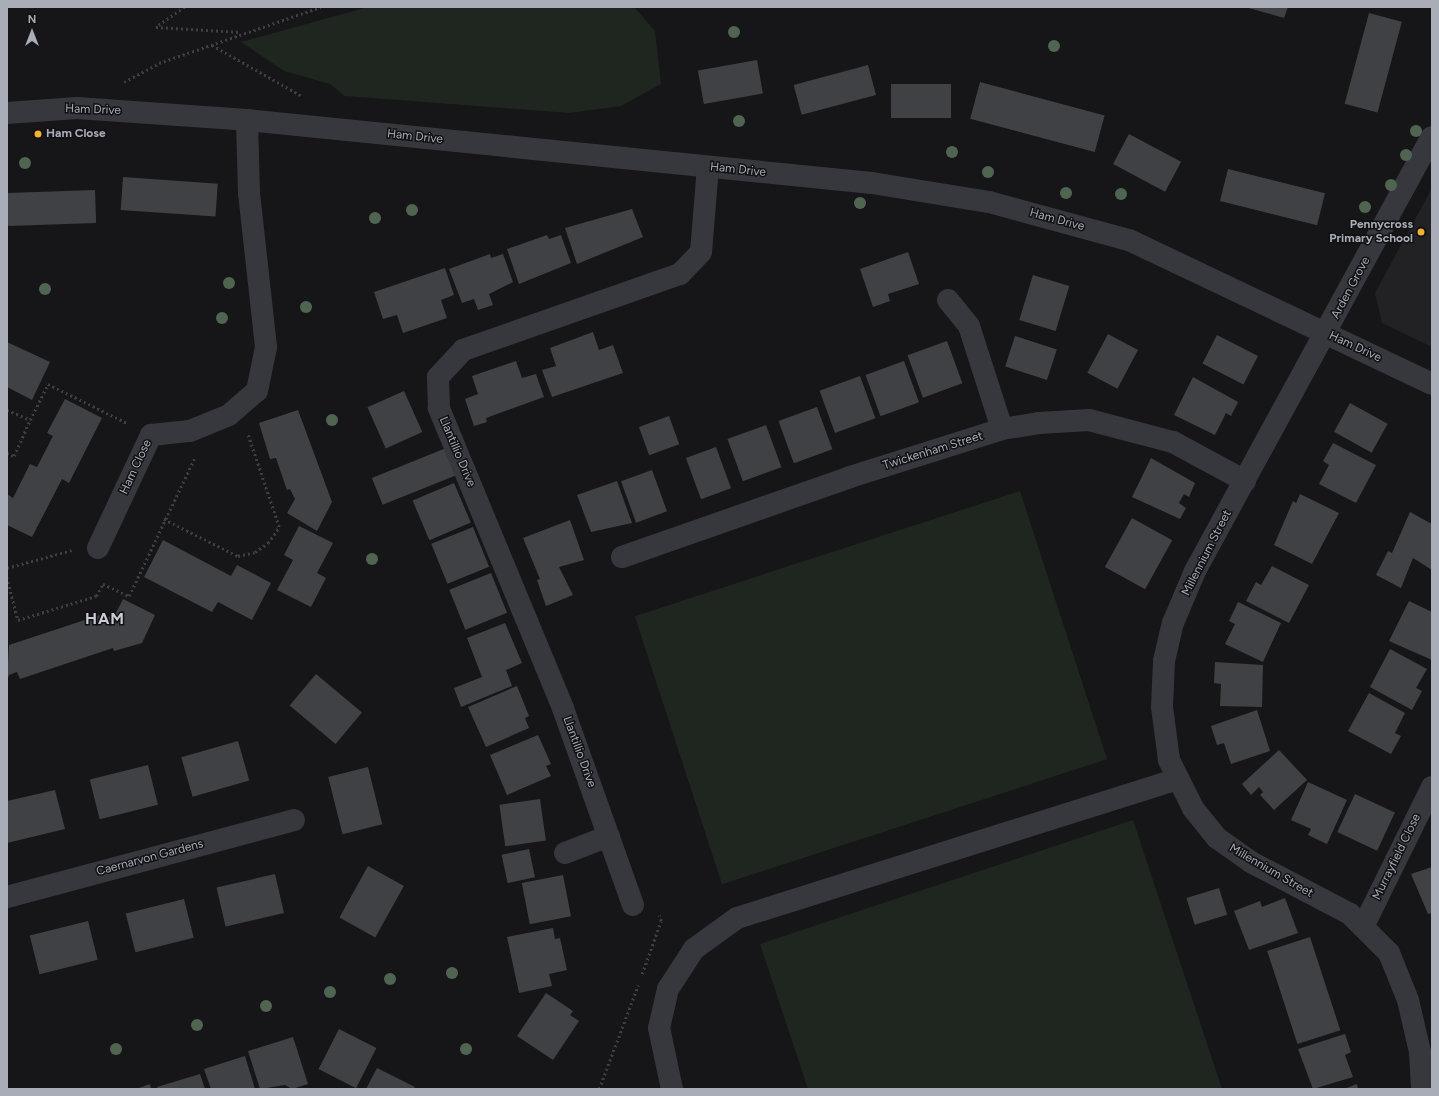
<!DOCTYPE html>
<style>
body{margin:0}
#map{position:relative;width:1439px;height:1096px;overflow:hidden;background:#161618;font-family:Figtree,sans-serif}
div>[style]{position:absolute}
[style*='--x']{left:calc(var(--x)*1px);top:calc(var(--y)*1px);width:calc(var(--w)*1px);rotate:calc(var(--a)*1deg)}
.built>*{inset:0;background:#222225}
.green>*{inset:0;background:#1e261f;transform-origin:0 0}
.building>*{inset:0;background:#404145;transform-origin:0 0}
.path>*{height:2.5px;margin-top:-1.25px;transform-origin:0;background:repeating-linear-gradient(90deg,#3d3f44 0 2px,transparent 0 5px)}
.minor>*{height:22px;margin:-11px;padding:0 11px;transform-origin:11px;border-radius:11px;background:#37383d}
.trees>*{width:12px;height:12px;margin:-6px;border-radius:50%;background:#506452}
.dots>*{width:11px;height:11px;translate:-50% -50%;box-sizing:border-box;border:2px solid #111113;border-radius:50%}
span{translate:-50% -50%;white-space:nowrap;text-align:center;line-height:1.15;-webkit-text-stroke:3px #111113;paint-order:stroke}
.street-label{font-size:12px;color:#a8adb8}
.poi-label{font-size:12px;color:#a8adb8;font-weight:700}
.left{translate:0 -50%;text-align:left}
.right{translate:-100% -50%;text-align:right}
.district-label{font-size:16px;color:#c9ccd4;font-weight:700;letter-spacing:1px}
.frame{position:absolute;inset:0;border:8px solid #a8adb8;pointer-events:none}
.north{position:absolute;left:12px;top:12px;width:40px;height:40px;-webkit-text-stroke:3px #111113;paint-order:stroke;rotate:0deg;font-size:11px;font-weight:700;line-height:16px;text-align:center;color:#a8adb8}
.north::after{content:'';display:block;margin:auto;width:14px;height:18px;background:#a8adb8;clip-path:polygon(50% 0,100% 100%,50% 72%,0 100%)}
</style>
<div id="map">
<div class="built">
<i style="clip-path:polygon(1432px 188px,1432px 347px,1382px 323px,1375px 293px)"></i>
</div>
<div class="green">
<i style="clip-path:polygon(368px 7px,634px 7px,655px 31px,661px 84px,621px 106px,569px 113px,345px 96px,330px 84px,284px 71px,241px 42px)"></i>
<i style="left:1020px;top:491px;width:282px;height:405px;rotate:72deg"></i>
<i style="clip-path:polygon(1133px 820px,1222px 1089px,808px 1089px,760px 944px)"></i>
</div>
<div class="building">
<i style="clip-path:polygon(1245px 7px,1288px 7px,1284px 18px)"></i>
<i style="left:1369px;top:13px;width:34px;height:94px;rotate:15deg"></i>
<i style="left:757px;top:60px;width:34px;height:60px;rotate:80deg"></i>
<i style="left:868px;top:65px;width:31px;height:77px;rotate:75deg"></i>
<i style="left:980px;top:82px;width:129px;height:38px;rotate:15deg"></i>
<i style="left:951px;top:84px;width:34px;height:60px;rotate:90deg"></i>
<i style="left:1129px;top:134px;width:59px;height:34px;rotate:28deg"></i>
<i style="left:1228px;top:169px;width:100px;height:33px;rotate:14deg"></i>
<i style="left:123px;top:177px;width:95px;height:33px;rotate:4deg"></i>
<i style="left:95px;top:190px;width:33px;height:88px;rotate:88deg"></i>
<i style="clip-path:polygon(632px 209px,643px 237px,577px 264px,565px 228px)"></i>
<i style="clip-path:polygon(547px 235px,549px 239px,561px 235px,571px 263px,519px 284px,507px 249px)"></i>
<i style="clip-path:polygon(908px 252px,919px 284px,888px 294px,890px 301px,873px 307px,860px 269px)"></i>
<i style="clip-path:polygon(490px 254px,491px 258px,503px 254px,513px 282px,489px 294px,493px 305px,478px 310px,474px 299px,462px 303px,449px 269px)"></i>
<i style="clip-path:polygon(445px 268px,454px 295px,441px 300px,447px 318px,403px 333px,397px 315px,383px 319px,374px 292px)"></i>
<i style="left:1033px;top:275px;width:38px;height:47px;rotate:17deg"></i>
<i style="clip-path:polygon(593px 332px,599px 350px,613px 345px,623px 373px,552px 397px,542px 370px,556px 366px,550px 348px)"></i>
<i style="left:1108px;top:334px;width:34px;height:44px;rotate:28deg"></i>
<i style="left:1217px;top:335px;width:46px;height:32px;rotate:27deg"></i>
<i style="left:1015px;top:336px;width:44px;height:32px;rotate:18deg"></i>
<i style="left:947px;top:341px;width:45px;height:42px;rotate:70deg"></i>
<i style="clip-path:polygon(7px 342px,50px 362px,32px 400px,7px 387px)"></i>
<i style="clip-path:polygon(516px 361px,522px 378px,536px 374px,544px 397px,486px 418px,487px 422px,474px 426px,465px 399px,478px 394px,472px 376px)"></i>
<i style="left:904px;top:361px;width:44px;height:41px;rotate:70deg"></i>
<i style="left:860px;top:376px;width:45px;height:43px;rotate:70deg"></i>
<i style="clip-path:polygon(1193px 377px,1238px 402px,1231px 416px,1226px 413px,1215px 435px,1174px 415px)"></i>
<i style="left:404px;top:391px;width:45px;height:40px;rotate:66deg"></i>
<i style="clip-path:polygon(65px 399px,102px 418px,69px 483px,62px 479px,32px 537px,7px 525px,7px 494px,13px 498px,30px 464px,37px 467px,53px 436px,47px 433px)"></i>
<i style="left:1350px;top:403px;width:43px;height:33px;rotate:29deg"></i>
<i style="left:817px;top:407px;width:45px;height:41px;rotate:70deg"></i>
<i style="clip-path:polygon(298px 410px,332px 502px,317px 531px,287px 513px,295px 499px,290px 489px,287px 490px,276px 458px,270px 459px,259px 423px)"></i>
<i style="left:669px;top:416px;width:30px;height:32px;rotate:70deg"></i>
<i style="left:766px;top:425px;width:45px;height:41px;rotate:70deg"></i>
<i style="clip-path:polygon(1333px 443px,1376px 465px,1356px 503px,1319px 484px,1329px 465px,1323px 461px)"></i>
<i style="left:716px;top:447px;width:44px;height:32px;rotate:70deg"></i>
<i style="left:446px;top:448px;width:29px;height:80px;rotate:68deg"></i>
<i style="clip-path:polygon(1151px 458px,1195px 483px,1189px 497px,1184px 494px,1179px 503px,1186px 508px,1180px 519px,1132px 497px)"></i>
<i style="left:652px;top:470px;width:44px;height:33px;rotate:70deg"></i>
<i style="clip-path:polygon(617px 481px,632px 523px,591px 532px,577px 495px)"></i>
<i style="left:454px;top:483px;width:43px;height:45px;rotate:67deg"></i>
<i style="clip-path:polygon(1300px 494px,1339px 513px,1312px 564px,1274px 545px,1293px 501px,1296px 503px)"></i>
<i style="clip-path:polygon(1410px 512px,1432px 524px,1432px 570px,1413px 558px,1401px 588px,1376px 575px,1388px 551px,1392px 553px)"></i>
<i style="left:1132px;top:518px;width:46px;height:56px;rotate:29deg"></i>
<i style="clip-path:polygon(570px 520px,584px 560px,559px 567px,573px 595px,546px 606px,537px 580px,540px 579px,523px 538px)"></i>
<i style="clip-path:polygon(299px 526px,333px 543px,317px 573px,326px 578px,311px 607px,277px 590px,293px 560px,284px 555px)"></i>
<i style="left:473px;top:527px;width:43px;height:45px;rotate:68deg"></i>
<i style="clip-path:polygon(163px 540px,231px 576px,237px 565px,271px 583px,252px 620px,218px 602px,212px 612px,144px 577px)"></i>
<i style="clip-path:polygon(1272px 566px,1309px 585px,1289px 623px,1246px 601px,1256px 582px,1261px 585px)"></i>
<i style="left:491px;top:573px;width:43px;height:45px;rotate:68deg"></i>
<i style="clip-path:polygon(123px 599px,155px 615px,142px 643px,114px 651px,113px 648px,20px 679px,17px 672px,9px 675px,7px 680px,9px 645px,103px 614px,105px 618px,115px 615px)"></i>
<i style="clip-path:polygon(1409px 601px,1432px 612px,1432px 660px,1389px 641px)"></i>
<i style="clip-path:polygon(1238px 602px,1281px 623px,1263px 662px,1225px 644px,1235px 624px,1229px 621px)"></i>
<i style="clip-path:polygon(505px 623px,522px 663px,506px 670px,512px 686px,461px 707px,454px 688px,482px 677px,467px 638px)"></i>
<i style="clip-path:polygon(1390px 649px,1427px 669px,1416px 688px,1422px 691px,1412px 710px,1370px 687px)"></i>
<i style="clip-path:polygon(1215px 662px,1263px 665px,1262px 707px,1220px 706px,1221px 684px,1214px 683px)"></i>
<i style="left:316px;top:674px;width:60px;height:41px;rotate:40deg"></i>
<i style="clip-path:polygon(517px 686px,529px 716px,525px 718px,529px 728px,486px 747px,468px 707px)"></i>
<i style="clip-path:polygon(1369px 693px,1405px 713px,1395px 733px,1401px 736px,1391px 754px,1348px 731px)"></i>
<i style="clip-path:polygon(1257px 710px,1270px 751px,1231px 764px,1224px 743px,1217px 745px,1211px 726px)"></i>
<i style="clip-path:polygon(538px 735px,551px 764px,546px 766px,551px 776px,507px 795px,490px 755px)"></i>
<i style="left:238px;top:741px;width:41px;height:59px;rotate:74deg"></i>
<i style="clip-path:polygon(1279px 750px,1307px 780px,1274px 810px,1260px 795px,1263px 792px,1259px 787px,1251px 795px,1242px 784px)"></i>
<i style="left:148px;top:765px;width:41px;height:60px;rotate:76deg"></i>
<i style="left:368px;top:767px;width:59px;height:41px;rotate:76deg"></i>
<i style="clip-path:polygon(1308px 782px,1347px 800px,1327px 844px,1308px 835px,1311px 829px,1291px 820px)"></i>
<i style="clip-path:polygon(55px 790px,65px 829px,7px 843px,7px 801px)"></i>
<i style="left:1355px;top:794px;width:44px;height:42px;rotate:25deg"></i>
<i style="left:540px;top:799px;width:42px;height:41px;rotate:82deg"></i>
<i style="left:529px;top:849px;width:29px;height:28px;rotate:78deg"></i>
<i style="left:368px;top:866px;width:41px;height:59px;rotate:29deg"></i>
<i style="clip-path:polygon(1432px 867px,1432px 913px,1428px 914px,1411px 874px)"></i>
<i style="left:275px;top:874px;width:40px;height:60px;rotate:77deg"></i>
<i style="left:563px;top:875px;width:42px;height:42px;rotate:79deg"></i>
<i style="left:1219px;top:888px;width:28px;height:34px;rotate:73deg"></i>
<i style="clip-path:polygon(1285px 898px,1298px 933px,1249px 950px,1234px 911px,1260px 901px,1262px 907px)"></i>
<i style="left:184px;top:899px;width:40px;height:60px;rotate:76deg"></i>
<i style="left:88px;top:921px;width:40px;height:60px;rotate:76deg"></i>
<i style="clip-path:polygon(553px 928px,555px 939px,560px 938px,567px 970px,549px 974px,552px 986px,519px 993px,507px 937px)"></i>
<i style="left:1310px;top:937px;width:98px;height:45px;rotate:72deg"></i>
<i style="clip-path:polygon(546px 993px,573px 1011px,570px 1015px,579px 1021px,553px 1060px,517px 1036px)"></i>
<i style="left:339px;top:1029px;width:42px;height:45px;rotate:27deg"></i>
<i style="clip-path:polygon(1345px 1034px,1351px 1052px,1345px 1055px,1353px 1077px,1313px 1089px,1298px 1049px)"></i>
<i style="clip-path:polygon(293px 1037px,308px 1084px,292px 1089px,285px 1085px,260px 1089px,248px 1051px)"></i>
<i style="clip-path:polygon(245px 1056px,255px 1089px,211px 1089px,204px 1069px)"></i>
<i style="clip-path:polygon(377px 1068px,415px 1087px,413px 1089px,366px 1089px)"></i>
<i style="clip-path:polygon(200px 1074px,205px 1089px,158px 1089px,157px 1087px)"></i>
<i style="clip-path:polygon(150px 1084px,151px 1089px,136px 1089px)"></i>
<i style="clip-path:polygon(1357px 1084px,1358px 1089px,1344px 1089px)"></i>
</div>
<div class="path">
<i style="--x:185;--y:7;--w:35;--a:145"></i>
<i style="--x:156;--y:27;--w:85;--a:3.4"></i>
<i style="--x:212;--y:45;--w:103;--a:29.5"></i>
<i style="--x:124;--y:82;--w:40;--a:-28"></i>
<i style="--x:159;--y:63;--w:171;--a:-19.1"></i>
<i style="--x:7;--y:410;--w:25;--a:23"></i>
<i style="--x:30;--y:420;--w:40;--a:-63.4"></i>
<i style="--x:48;--y:384;--w:88;--a:26.3"></i>
<i style="--x:7;--y:453;--w:8;--a:23"></i>
<i style="--x:14;--y:456;--w:39;--a:-66"></i>
<i style="--x:164;--y:519;--w:83;--a:26.6"></i>
<i style="--x:238;--y:556;--w:17;--a:-13"></i>
<i style="--x:255;--y:552;--w:16;--a:-35"></i>
<i style="--x:268;--y:543;--w:19;--a:-55"></i>
<i style="--x:279;--y:527;--w:97;--a:-108.6"></i>
<i style="--x:7;--y:568;--w:67;--a:-15.5"></i>
<i style="--x:7;--y:577;--w:44;--a:75.7"></i>
<i style="--x:18;--y:620;--w:82;--a:-17.1"></i>
<i style="--x:96;--y:596;--w:14;--a:-60"></i>
<i style="--x:103;--y:584;--w:29;--a:25"></i>
<i style="--x:129;--y:596;--w:152;--a:-64.6"></i>
<i style="--x:642;--y:974;--w:56;--a:-70.3"></i>
<i style="--x:661;--y:921;--w:6;--a:-108"></i>
<i style="--x:599;--y:1089;--w:111;--a:-69.4"></i>
</div>
<div class="minor">
<i style="--x:7;--y:113;--w:70;--a:-4.1"></i>
<i style="--x:77;--y:108;--w:170;--a:4"></i>
<i style="--x:247;--y:120;--w:628;--a:5.76"></i>
<i style="--x:872;--y:183;--w:119;--a:9.2"></i>
<i style="--x:989;--y:202;--w:145;--a:15.2"></i>
<i style="--x:1129;--y:240;--w:335;--a:25.4"></i>
<i style="--x:948;--y:300;--w:33;--a:51"></i>
<i style="--x:969;--y:326;--w:108;--a:72.2"></i>
<i style="--x:98;--y:548;--w:125;--a:-64.9"></i>
<i style="--x:151;--y:435;--w:39;--a:-6"></i>
<i style="--x:190;--y:431;--w:42;--a:-22.3"></i>
<i style="--x:229;--y:415;--w:37;--a:-41"></i>
<i style="--x:257;--y:391;--w:45;--a:-78.4"></i>
<i style="--x:266;--y:347;--w:155;--a:-96.3"></i>
<i style="--x:249;--y:193;--w:73;--a:-91.6"></i>
<i style="--x:622;--y:557;--w:242;--a:-19.3"></i>
<i style="--x:850;--y:477;--w:159;--a:-17.5"></i>
<i style="--x:1002;--y:429;--w:37;--a:-9"></i>
<i style="--x:1039;--y:423;--w:50;--a:-3.4"></i>
<i style="--x:1089;--y:420;--w:87;--a:14.7"></i>
<i style="--x:1173;--y:442;--w:82;--a:28.4"></i>
<i style="--x:565;--y:853;--w:47;--a:-21.1"></i>
<i style="--x:7;--y:897;--w:297;--a:-15"></i>
<i style="--x:633;--y:905;--w:209;--a:-109.6"></i>
<i style="--x:563;--y:708;--w:325;--a:-112.5"></i>
<i style="--x:439;--y:408;--w:31;--a:-92"></i>
<i style="--x:438;--y:377;--w:37;--a:-47"></i>
<i style="--x:463;--y:350;--w:230;--a:-19.3"></i>
<i style="--x:680;--y:274;--w:30;--a:-46"></i>
<i style="--x:701;--y:252;--w:85;--a:-85.3"></i>
<i style="--x:1363;--y:927;--w:156;--a:-63.8"></i>
<i style="--x:672;--y:1089;--w:62;--a:-102"></i>
<i style="--x:659;--y:1028;--w:40;--a:-77"></i>
<i style="--x:668;--y:989;--w:48;--a:-57"></i>
<i style="--x:694;--y:949;--w:53;--a:-35.8"></i>
<i style="--x:737;--y:918;--w:463;--a:-17.5"></i>
<i style="--x:1422;--y:1089;--w:37;--a:-93"></i>
<i style="--x:1420;--y:1052;--w:53;--a:-103"></i>
<i style="--x:1408;--y:1000;--w:51;--a:-112"></i>
<i style="--x:1389;--y:953;--w:55;--a:-135"></i>
<i style="--x:1350;--y:914;--w:112;--a:-152.3"></i>
<i style="--x:1251;--y:862;--w:42;--a:-144.8"></i>
<i style="--x:1217;--y:838;--w:38;--a:-129"></i>
<i style="--x:1193;--y:808;--w:54;--a:-116.6"></i>
<i style="--x:1169;--y:760;--w:53;--a:-97.5"></i>
<i style="--x:1162;--y:707;--w:46;--a:-87.5"></i>
<i style="--x:1164;--y:661;--w:39;--a:-77"></i>
<i style="--x:1173;--y:623;--w:56;--a:-67.1"></i>
<i style="--x:1195;--y:571;--w:494;--a:-61.4"></i>
</div>
<div class="trees">
<i style="left:734px;top:32px"></i>
<i style="left:1054px;top:46px"></i>
<i style="left:739px;top:121px"></i>
<i style="left:1416px;top:131px"></i>
<i style="left:952px;top:152px"></i>
<i style="left:1406px;top:155px"></i>
<i style="left:25px;top:163px"></i>
<i style="left:988px;top:172px"></i>
<i style="left:1391px;top:185px"></i>
<i style="left:1066px;top:193px"></i>
<i style="left:1121px;top:194px"></i>
<i style="left:860px;top:203px"></i>
<i style="left:1365px;top:207px"></i>
<i style="left:412px;top:210px"></i>
<i style="left:375px;top:218px"></i>
<i style="left:229px;top:283px"></i>
<i style="left:45px;top:289px"></i>
<i style="left:306px;top:307px"></i>
<i style="left:222px;top:318px"></i>
<i style="left:332px;top:420px"></i>
<i style="left:372px;top:559px"></i>
<i style="left:452px;top:973px"></i>
<i style="left:390px;top:979px"></i>
<i style="left:330px;top:992px"></i>
<i style="left:266px;top:1006px"></i>
<i style="left:197px;top:1025px"></i>
<i style="left:116px;top:1049px"></i>
<i style="left:466px;top:1049px"></i>
</div>
<div class="dots">
<i style="left:38px;top:134px;background:#f2b134"></i>
<i style="left:1421px;top:232px;background:#f2b134"></i>
</div>
<div class="street-label">
<span style="left:93px;top:110px;rotate:2deg">Ham Drive</span>
<span style="left:415px;top:137px;rotate:6deg">Ham Drive</span>
<span style="left:738px;top:170px;rotate:6deg">Ham Drive</span>
<span style="left:1057px;top:220px;rotate:15deg">Ham Drive</span>
<span style="left:1351px;top:288px;rotate:-62deg">Arden Grove</span>
<span style="left:1355px;top:347px;rotate:25deg">Ham Drive</span>
<span style="left:933px;top:451px;rotate:-17deg">Twickenham Street</span>
<span style="left:457px;top:452px;rotate:67deg">Llantillio Drive</span>
<span style="left:136px;top:467px;rotate:-65deg">Ham Close</span>
<span style="left:1207px;top:553px;rotate:-63deg">Millennium Street</span>
<span style="left:579px;top:752px;rotate:70deg">Llantillio Drive</span>
<span style="left:1397px;top:857px;rotate:-64deg">Murrayfield Close</span>
<span style="left:150px;top:858px;rotate:-15deg">Caernarvon Gardens</span>
<span style="left:1271px;top:871px;rotate:30deg">Millennium Street</span>
</div>
<div class="poi-label">
<span class="left" style="left:46px;top:134px">Ham Close</span>
<span class="right" style="left:1413px;top:232px">Pennycross<br>Primary School</span>
</div>
<div class="district-label">
<span style="left:105px;top:619px">HAM</span>
</div>
<div class="frame"></div>
<div class="north">N</div>
</div>
